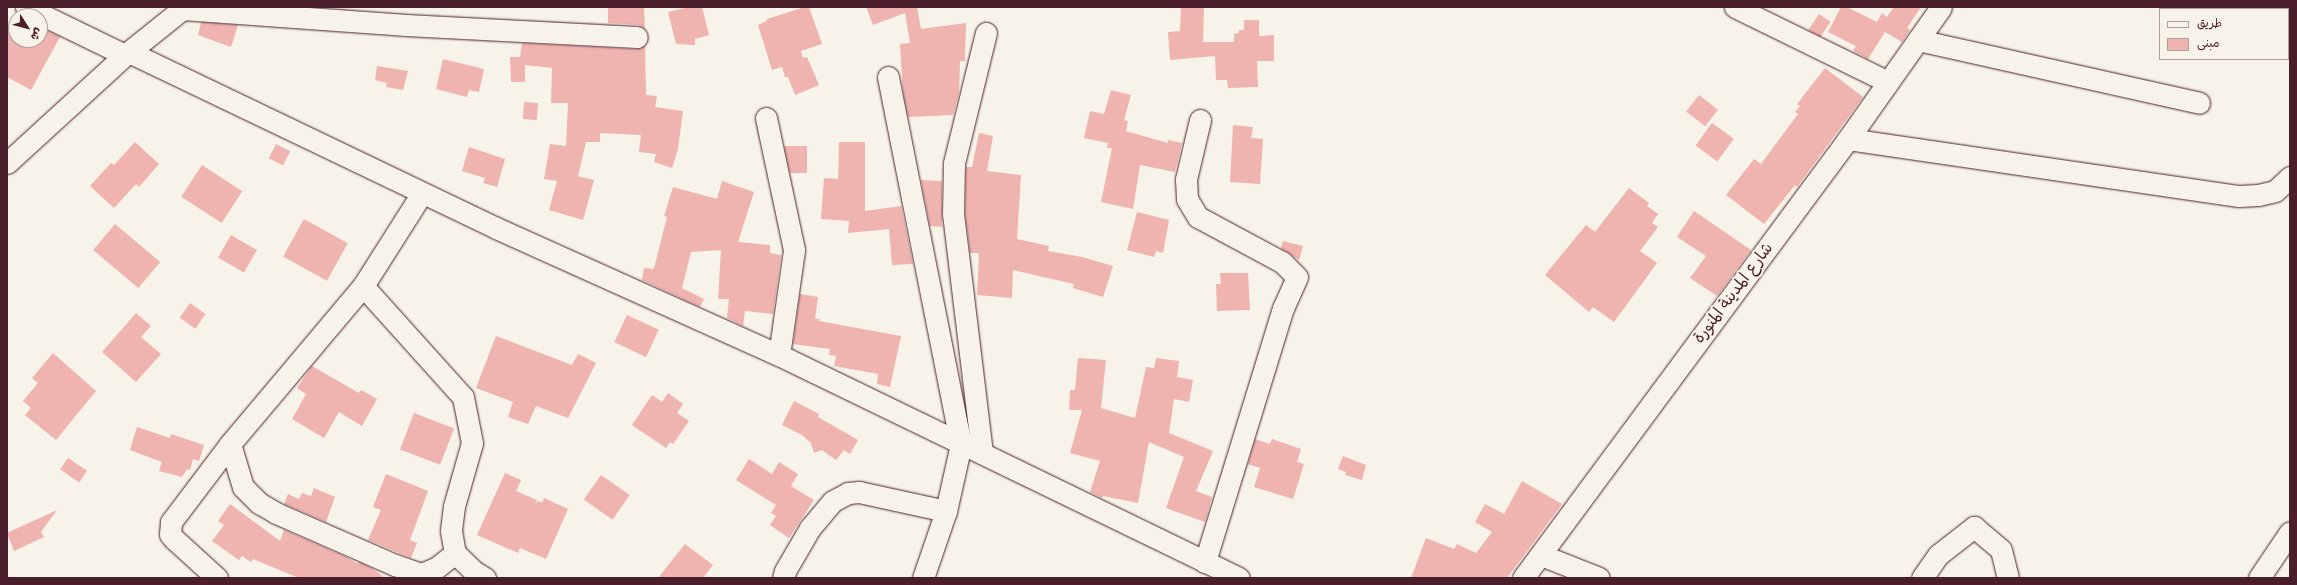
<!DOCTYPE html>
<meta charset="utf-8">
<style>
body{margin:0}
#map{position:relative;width:2297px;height:585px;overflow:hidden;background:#f7f3e8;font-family:Caveat,"Playpen Sans Arabic",sans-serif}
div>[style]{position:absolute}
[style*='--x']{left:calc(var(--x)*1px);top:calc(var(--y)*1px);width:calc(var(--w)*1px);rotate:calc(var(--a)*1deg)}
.building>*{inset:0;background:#efb3b0;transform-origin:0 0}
.roads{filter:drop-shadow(0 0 1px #4a1f2b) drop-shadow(0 0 1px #4a1f2b)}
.minor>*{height:21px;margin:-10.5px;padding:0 10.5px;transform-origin:10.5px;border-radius:10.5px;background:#f7f3e8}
span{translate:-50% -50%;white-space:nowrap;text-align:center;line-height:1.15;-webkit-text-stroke:4px #f7f3e8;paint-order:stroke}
.street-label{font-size:16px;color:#4a1f2b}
.frame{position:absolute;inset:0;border:8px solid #4a1f2b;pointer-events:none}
.legend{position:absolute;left:2159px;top:8px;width:130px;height:52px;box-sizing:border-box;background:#f7f3e8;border:1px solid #b29e9c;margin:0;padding:5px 7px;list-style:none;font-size:12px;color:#4a1f2b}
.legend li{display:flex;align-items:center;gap:8px;height:20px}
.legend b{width:20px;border:1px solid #b29e9c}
.north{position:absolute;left:8px;top:8px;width:40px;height:40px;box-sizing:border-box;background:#f7f3e8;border:1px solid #b29e9c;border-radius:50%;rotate:126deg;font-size:11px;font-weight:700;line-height:16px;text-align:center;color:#4a1f2b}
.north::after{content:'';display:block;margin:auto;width:14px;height:18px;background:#4a1f2b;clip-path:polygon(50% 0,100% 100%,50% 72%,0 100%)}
</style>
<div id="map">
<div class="building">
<i style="clip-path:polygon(608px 7px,644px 7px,645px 29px,638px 25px,608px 23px)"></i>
<i style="clip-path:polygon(689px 7px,702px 7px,709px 35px,695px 39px,695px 45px,676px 44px,668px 12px)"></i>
<i style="clip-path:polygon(805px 7px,809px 7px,822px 44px,801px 51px,803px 58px,807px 57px,819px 85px,795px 95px,788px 77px,785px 77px,782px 67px,772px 70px,758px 25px,767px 21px,767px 19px)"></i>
<i style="clip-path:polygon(866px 7px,917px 7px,921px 29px,966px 23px,965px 61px,960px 61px,959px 93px,953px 115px,908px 117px,903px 92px,900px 44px,910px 43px,905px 13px,873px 25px)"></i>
<i style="clip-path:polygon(1181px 7px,1204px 7px,1203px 42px,1234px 42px,1234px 34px,1239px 33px,1239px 30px,1244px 30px,1244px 20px,1259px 20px,1259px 36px,1274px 35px,1274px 61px,1257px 61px,1258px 87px,1228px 88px,1227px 80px,1216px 80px,1215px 56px,1170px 60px,1168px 32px,1180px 31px)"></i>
<i style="clip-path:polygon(1841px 7px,1847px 7px,1877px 22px,1882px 13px,1887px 17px,1894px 7px,1921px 7px,1907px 28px,1910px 30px,1902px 42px,1885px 32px,1868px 59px,1853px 51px,1856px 46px,1828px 32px)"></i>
<i style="left:1819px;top:14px;width:14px;height:19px;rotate:34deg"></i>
<i style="clip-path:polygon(15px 20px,16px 40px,40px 40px,40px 35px,44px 29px,60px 37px,31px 90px,7px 77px,7px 33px)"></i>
<i style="clip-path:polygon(201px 22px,238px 25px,231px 47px,198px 35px)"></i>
<i style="clip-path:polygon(522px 43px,636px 49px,645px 45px,646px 95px,657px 96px,655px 107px,683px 111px,678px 149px,672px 168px,654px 162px,656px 154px,639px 152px,641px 135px,600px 133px,600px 142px,586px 142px,578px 176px,594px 180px,583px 220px,549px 210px,557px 181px,544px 179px,550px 144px,566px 146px,568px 103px,551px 103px,552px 68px,525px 65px,525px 82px,511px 82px,510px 57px,520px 57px)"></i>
<i style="clip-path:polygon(443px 59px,484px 69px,479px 92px,469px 90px,467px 97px,436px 89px)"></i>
<i style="clip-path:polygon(377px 66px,408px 71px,403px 90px,386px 87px,387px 83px,375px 80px)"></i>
<i style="clip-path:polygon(1825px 68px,1863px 97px,1797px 187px,1795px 185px,1764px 224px,1726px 195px,1754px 159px,1761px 164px,1798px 114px,1795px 112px,1800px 106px,1797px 104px)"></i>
<i style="clip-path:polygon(1111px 90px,1131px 95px,1124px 120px,1128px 121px,1126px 131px,1168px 143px,1168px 140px,1182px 143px,1175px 172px,1140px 165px,1133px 209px,1101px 202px,1112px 148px,1107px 148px,1108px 143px,1084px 138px,1090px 111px,1104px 114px)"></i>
<i style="left:1699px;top:95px;width:24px;height:21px;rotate:38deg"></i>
<i style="left:524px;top:102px;width:14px;height:17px;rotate:4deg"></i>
<i style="left:1712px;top:123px;width:27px;height:28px;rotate:36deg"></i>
<i style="clip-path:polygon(1233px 125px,1253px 127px,1251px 138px,1263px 139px,1260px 184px,1230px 182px)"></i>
<i style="clip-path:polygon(979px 133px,993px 136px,987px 171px,1021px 175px,1017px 239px,1049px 246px,1048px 251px,1082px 257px,1113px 266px,1103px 297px,1073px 288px,1074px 284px,1013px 270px,1012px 298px,977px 295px,979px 253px,970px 253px,965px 213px,966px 167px,972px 167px)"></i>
<i style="clip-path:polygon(135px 142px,159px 164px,139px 187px,136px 184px,114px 208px,90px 186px,111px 163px,114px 165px)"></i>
<i style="clip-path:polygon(839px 142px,865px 142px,865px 211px,901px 206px,913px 264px,892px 265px,889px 229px,848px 233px,849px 221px,821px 219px,824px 178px,838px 179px)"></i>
<i style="left:276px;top:144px;width:16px;height:16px;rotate:27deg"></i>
<i style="clip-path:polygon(784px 146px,807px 146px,807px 173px,790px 173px)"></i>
<i style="clip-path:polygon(469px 147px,505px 159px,497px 187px,483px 183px,485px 178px,462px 171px)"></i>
<i style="left:202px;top:165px;width:48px;height:38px;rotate:33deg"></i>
<i style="clip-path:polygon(921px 180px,942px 181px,942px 227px,930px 226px)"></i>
<i style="clip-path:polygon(722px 181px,754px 192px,738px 242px,770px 245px,770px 253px,781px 255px,773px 314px,745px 311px,743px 326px,727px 318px,729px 299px,718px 299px,721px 250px,691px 252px,682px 288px,704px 299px,700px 307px,642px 280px,644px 268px,654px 269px,667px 217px,664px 216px,673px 187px,717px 199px)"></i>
<i style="clip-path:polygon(1629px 188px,1649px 203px,1647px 206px,1658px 214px,1652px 223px,1658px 227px,1640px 251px,1657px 263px,1614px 322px,1593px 307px,1589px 312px,1545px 275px,1586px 225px,1595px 232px)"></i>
<i style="clip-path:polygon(1694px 211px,1751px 250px,1717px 296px,1690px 278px,1706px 256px,1677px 237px)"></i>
<i style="clip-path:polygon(1137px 212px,1169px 220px,1163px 253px,1156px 251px,1154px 257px,1127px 250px)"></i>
<i style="left:304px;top:219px;width:50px;height:43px;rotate:29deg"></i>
<i style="left:115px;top:224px;width:59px;height:34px;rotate:40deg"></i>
<i style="left:231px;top:235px;width:30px;height:26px;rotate:30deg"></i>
<i style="clip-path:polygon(1283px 241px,1303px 246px,1299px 260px,1281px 248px)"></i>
<i style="clip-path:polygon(1220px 273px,1248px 273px,1250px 310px,1217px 311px,1216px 284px,1221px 284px)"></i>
<i style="clip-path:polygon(800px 294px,818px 297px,815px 319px,820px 319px,819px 321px,901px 336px,890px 387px,877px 384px,878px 374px,834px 366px,836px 356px,829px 355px,830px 349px,793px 344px)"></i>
<i style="left:190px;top:303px;width:19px;height:18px;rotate:35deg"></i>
<i style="clip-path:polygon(136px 313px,151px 326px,141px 337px,161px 354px,136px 382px,102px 352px)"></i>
<i style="left:627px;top:315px;width:35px;height:30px;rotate:25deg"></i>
<i style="clip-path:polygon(496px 336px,572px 365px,578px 354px,596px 363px,568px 418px,536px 406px,528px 424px,508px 417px,513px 402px,476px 388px)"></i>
<i style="clip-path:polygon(53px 353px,96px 391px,56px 440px,25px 415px,31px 408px,23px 401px,38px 383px,32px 378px)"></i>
<i style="clip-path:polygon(1078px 358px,1106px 360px,1101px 408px,1135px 418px,1146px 367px,1154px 368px,1156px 358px,1179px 361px,1177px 377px,1193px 380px,1189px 402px,1174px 399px,1169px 433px,1213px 451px,1196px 491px,1212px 497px,1205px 522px,1166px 508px,1184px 457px,1149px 442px,1138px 503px,1103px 496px,1102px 498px,1090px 492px,1100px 461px,1070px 453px,1082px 410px,1069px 410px,1070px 390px,1075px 390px)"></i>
<i style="clip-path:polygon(312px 366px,359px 393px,361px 390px,377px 399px,362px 426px,339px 412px,324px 438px,292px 419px,306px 394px,297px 388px)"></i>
<i style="clip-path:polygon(668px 393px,683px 404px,677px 413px,689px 421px,673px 444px,670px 442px,666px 448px,632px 425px,652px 395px,662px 402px)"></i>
<i style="clip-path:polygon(794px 401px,819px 414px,818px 417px,858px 440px,850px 454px,844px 450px,836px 460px,822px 450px,814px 453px,811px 443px,802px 435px,782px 425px)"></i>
<i style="left:414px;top:413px;width:43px;height:39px;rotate:21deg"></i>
<i style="clip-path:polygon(137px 427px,170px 438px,171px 434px,204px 445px,199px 461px,193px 459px,190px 470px,187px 469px,182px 477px,159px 471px,162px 462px,130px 450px)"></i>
<i style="clip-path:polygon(1255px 439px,1270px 444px,1272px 439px,1301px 449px,1297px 462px,1304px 464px,1293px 499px,1254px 487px,1260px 468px,1248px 464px)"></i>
<i style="clip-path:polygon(1343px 456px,1366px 465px,1362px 480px,1345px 475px,1346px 472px,1338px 469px)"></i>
<i style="left:68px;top:458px;width:23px;height:14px;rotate:34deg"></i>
<i style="clip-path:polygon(749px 459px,772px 474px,779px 462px,798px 474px,791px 486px,814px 500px,789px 538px,770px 525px,776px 516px,771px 513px,776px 505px,736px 480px)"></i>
<i style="clip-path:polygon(505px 473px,521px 480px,516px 491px,537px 500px,535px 505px,538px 501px,542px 503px,544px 498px,568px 509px,546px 559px,520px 548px,518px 553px,477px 535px)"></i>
<i style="clip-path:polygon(386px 474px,428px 491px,410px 540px,417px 543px,411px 558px,368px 540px,381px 510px,373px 507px)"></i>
<i style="left:601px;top:475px;width:35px;height:30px;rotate:35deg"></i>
<i style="clip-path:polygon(1522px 481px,1562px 504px,1507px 578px,1411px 578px,1426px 538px,1454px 549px,1457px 544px,1476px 553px,1492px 532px,1475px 522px,1485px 504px,1504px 514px)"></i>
<i style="clip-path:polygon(314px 488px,335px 497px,326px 522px,284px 504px,288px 494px,299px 499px,302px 493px,311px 496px)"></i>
<i style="clip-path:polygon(230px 504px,280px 541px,284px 530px,346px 557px,358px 564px,359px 562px,370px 567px,385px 578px,299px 578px,253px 559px,251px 562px,242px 556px,239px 560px,212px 541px,224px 525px,218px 521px)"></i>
<i style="clip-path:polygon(57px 510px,41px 532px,44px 537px,14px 551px,7px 533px)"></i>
<i style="clip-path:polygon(685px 544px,713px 565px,703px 578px,658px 578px)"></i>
</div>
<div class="roads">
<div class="minor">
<i style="--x:26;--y:7;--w:110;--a:25.9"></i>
<i style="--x:1735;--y:7;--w:170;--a:26.1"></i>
<i style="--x:182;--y:9;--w:225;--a:4.1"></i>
<i style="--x:406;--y:25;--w:231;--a:3"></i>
<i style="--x:1918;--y:40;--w:288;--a:12.6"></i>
<i style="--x:129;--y:52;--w:407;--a:25.6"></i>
<i style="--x:496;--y:228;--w:310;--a:24.2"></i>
<i style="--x:779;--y:355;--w:511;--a:25.86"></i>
<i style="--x:888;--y:77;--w:374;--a:78.8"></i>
<i style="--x:961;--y:444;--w:69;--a:102.6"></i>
<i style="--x:946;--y:511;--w:71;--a:108.9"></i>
<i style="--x:766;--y:118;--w:135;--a:78"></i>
<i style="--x:794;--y:250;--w:106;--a:98.1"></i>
<i style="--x:1200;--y:120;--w:61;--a:103.3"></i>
<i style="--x:1186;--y:179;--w:20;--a:87"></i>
<i style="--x:1187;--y:199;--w:21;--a:59"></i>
<i style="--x:1198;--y:217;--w:95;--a:28.2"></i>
<i style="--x:1282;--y:262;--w:21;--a:45"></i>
<i style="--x:1297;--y:277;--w:34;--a:114"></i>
<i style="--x:1283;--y:308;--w:266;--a:107.1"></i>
<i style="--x:1848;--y:139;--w:395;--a:8.3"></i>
<i style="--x:2239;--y:196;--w:19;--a:-3"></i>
<i style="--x:2258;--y:195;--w:17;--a:-13"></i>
<i style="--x:2275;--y:191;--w:21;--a:-43"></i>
<i style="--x:7;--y:163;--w:160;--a:-42.5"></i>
<i style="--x:125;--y:55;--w:77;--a:-38.7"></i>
<i style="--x:363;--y:286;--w:149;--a:48"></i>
<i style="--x:463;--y:397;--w:47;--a:78.9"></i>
<i style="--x:472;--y:443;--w:66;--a:105.9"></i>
<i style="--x:454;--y:506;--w:25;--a:97"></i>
<i style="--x:451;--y:531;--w:22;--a:80"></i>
<i style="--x:455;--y:553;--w:28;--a:44"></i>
<i style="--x:475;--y:572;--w:12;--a:31"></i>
<i style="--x:230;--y:444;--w:45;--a:73.2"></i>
<i style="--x:243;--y:487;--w:23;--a:45"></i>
<i style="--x:259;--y:503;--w:20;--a:30"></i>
<i style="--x:276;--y:513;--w:130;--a:23.6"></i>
<i style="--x:395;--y:565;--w:28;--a:19"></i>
<i style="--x:421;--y:574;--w:16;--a:-22"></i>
<i style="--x:436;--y:568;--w:24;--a:-38"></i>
<i style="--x:982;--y:453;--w:241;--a:-96.9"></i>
<i style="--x:953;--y:214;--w:51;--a:-88.9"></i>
<i style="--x:954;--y:163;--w:134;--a:-76.2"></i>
<i style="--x:1541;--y:555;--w:62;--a:21.6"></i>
<i style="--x:217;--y:578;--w:58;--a:-137.8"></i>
<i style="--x:174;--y:539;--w:6;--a:-129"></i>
<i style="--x:170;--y:534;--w:12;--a:-85"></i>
<i style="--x:171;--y:522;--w:98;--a:-52.9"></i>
<i style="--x:230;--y:444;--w:207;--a:-49.9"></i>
<i style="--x:363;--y:286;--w:110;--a:-57.6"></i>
<i style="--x:783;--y:578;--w:7;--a:-74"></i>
<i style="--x:785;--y:571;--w:50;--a:-59.8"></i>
<i style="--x:810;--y:528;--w:35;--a:-50"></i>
<i style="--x:833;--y:501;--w:17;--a:-28"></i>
<i style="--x:848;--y:493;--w:11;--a:-5"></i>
<i style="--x:859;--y:492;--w:89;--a:12.3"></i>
<i style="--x:1523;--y:578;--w:546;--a:-53.49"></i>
<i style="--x:1848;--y:139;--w:161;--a:-54.8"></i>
<i style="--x:1922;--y:578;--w:28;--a:-55"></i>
<i style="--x:1938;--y:555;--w:46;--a:-37.9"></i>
<i style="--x:1974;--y:527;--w:35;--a:40"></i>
<i style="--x:2001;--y:550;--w:29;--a:76"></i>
<i style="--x:2259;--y:578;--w:55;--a:-56"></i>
</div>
</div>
<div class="street-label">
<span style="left:1733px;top:293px;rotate:-53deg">شارع المدينة المنورة</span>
</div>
<div class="frame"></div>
<ul class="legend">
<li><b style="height:5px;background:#f7f3e8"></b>طريق</li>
<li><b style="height:11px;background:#efb3b0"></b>مبنى</li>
</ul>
<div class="north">ش</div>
</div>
